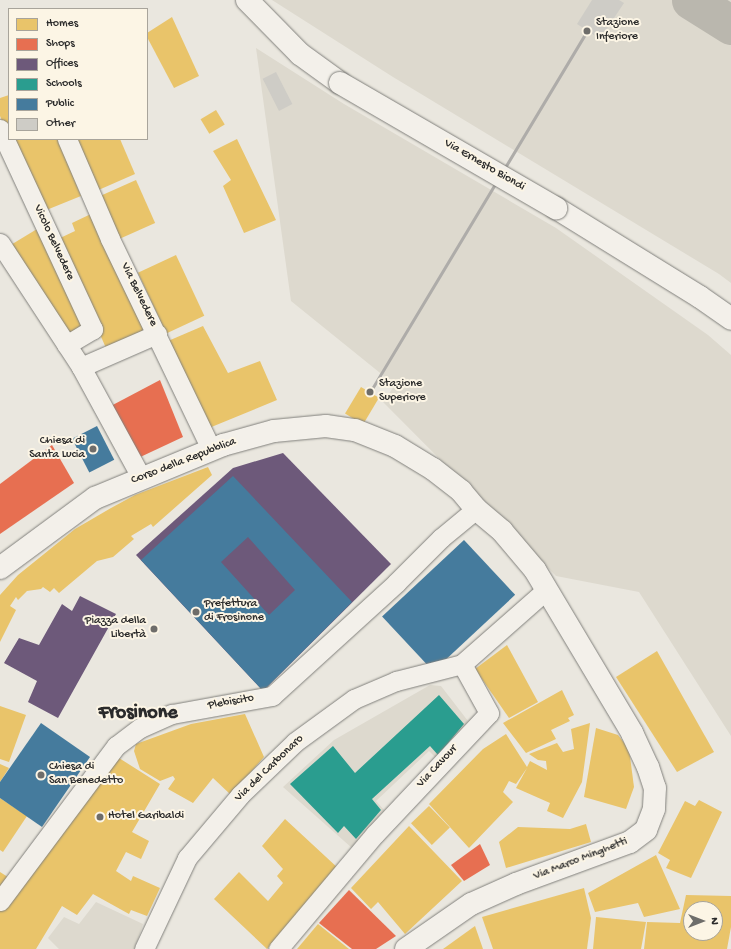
<!DOCTYPE html>
<meta charset="utf-8">
<style>
body{margin:0}
#map{position:relative;width:731px;height:949px;overflow:hidden;background:#eae7df;font-family:"Gochi Hand",sans-serif}
div>[style]{position:absolute}
[style*='--x']{left:calc(var(--x)*1px);top:calc(var(--y)*1px);width:calc(var(--w)*1px);rotate:calc(var(--a)*1deg)}
.built>*{inset:0;background:#ddd9ce}
.homes>*{inset:0;background:#e9c46a;transform-origin:0 0}
.shops>*{inset:0;background:#e76f51}
.offices>*{inset:0;background:#6d597a}
.schools>*{inset:0;background:#2a9d8f}
.public>*{inset:0;background:#457b9d;transform-origin:0 0}
.river>*{height:39px;margin:-19.5px;padding:0 19.5px;transform-origin:19.5px;border-radius:19.5px;background:#bab7ae}
.building>*{inset:0;background:#ceccc6;transform-origin:0 0}
.roads{filter:drop-shadow(0 0 1px #81807c) drop-shadow(0 0 1px #81807c)}
.street>*{height:19px;margin:-9.5px;padding:0 9.5px;transform-origin:9.5px;border-radius:9.5px;background:#f3f0ea}
.secondary>*{height:22px;margin:-11px;padding:0 11px;transform-origin:11px;border-radius:11px;background:#f3f0ea}
.rail>*{height:3px;margin:-1.5px;padding:0 1.5px;transform-origin:1.5px;border-radius:1.5px;background:#aeaca9}
.bridges{filter:drop-shadow(0 0 1px #81807c) drop-shadow(0 0 1px #81807c)}
.secondary-bridge>*{height:22px;margin:-11px;padding:0 11px;transform-origin:11px;border-radius:11px;background:#f3f0ea}
.dots>*{width:11px;height:11px;translate:-50% -50%;box-sizing:border-box;border:2px solid #fcf5e5;border-radius:50%}
span{translate:-50% -50%;white-space:nowrap;text-align:center;line-height:1.15;-webkit-text-stroke:4px #fcf5e5;paint-order:stroke}
.poi-label{font-size:12px;color:#2b2b2b}
.left{translate:0 -50%;text-align:left}
.right{translate:-100% -50%;text-align:right}
.street-label{font-size:12px;color:#2b2b2b}
.town-label{font-size:20px;color:#2b2b2b;font-weight:700}
.legend{position:absolute;left:8px;top:8px;width:140px;height:132px;box-sizing:border-box;background:#fcf5e5;border:1px solid #a8a49b;margin:0;padding:5px 7px;list-style:none;font-size:12px;color:#2b2b2b}
.legend li{display:flex;align-items:center;gap:8px;height:20px}
.legend b{width:20px;border:1px solid #a8a49b}
.north{position:absolute;left:683px;top:901px;width:40px;height:40px;box-sizing:border-box;background:#fcf5e5;border:1px solid #a8a49b;border-radius:50%;rotate:90deg;font-size:11px;font-weight:700;line-height:16px;text-align:center;color:#2b2b2b}
.north::after{content:'';display:block;margin:auto;width:14px;height:18px;background:#6e6d6a;clip-path:polygon(50% 0,100% 100%,50% 72%,0 100%)}
</style>
<div id="map">
<div class="built">
<i style="clip-path:polygon(272px 0,731px 0,731px 283px,719px 274px,393px 77px)"></i>
<i style="clip-path:polygon(256px 48px,344px 104px,556px 228px,708px 335px,731px 355px,731px 736px,639px 592px,556px 576px,383px 402px,395px 385px,291px 301px)"></i>
<i style="clip-path:polygon(430px 685px,441px 686px,468px 721px,437px 759px,429px 751px,376px 801px,386px 812px,352px 848px,283px 787px,334px 740px)"></i>
<i style="clip-path:polygon(96px 902px,143px 924px,135px 949px,59px 949px,48px 938px,64px 917px,79px 924px)"></i>
</div>
<div class="homes">
<i style="clip-path:polygon(172px 17px,199px 76px,174px 88px,147px 37px,147px 33px)"></i>
<i style="clip-path:polygon(9px 95px,9px 138px,0 116px,0 98px)"></i>
<i style="left:216px;top:110px;width:17px;height:18px;rotate:59deg"></i>
<i style="clip-path:polygon(9px 139px,58px 139px,81px 196px,39px 213px)"></i>
<i style="clip-path:polygon(72px 139px,120px 139px,135px 174px,94px 192px)"></i>
<i style="clip-path:polygon(237px 139px,276px 220px,244px 233px,223px 186px,231px 180px,213px 151px)"></i>
<i style="left:136px;top:180px;width:47px;height:43px;rotate:66deg"></i>
<i style="clip-path:polygon(93px 213px,145px 330px,106px 348px,58px 239px,75px 231px,72px 223px)"></i>
<i style="clip-path:polygon(42px 226px,89px 324px,67px 339px,9px 246px)"></i>
<i style="left:176px;top:255px;width:67px;height:42px;rotate:65deg"></i>
<i style="clip-path:polygon(203px 326px,228px 373px,260px 361px,277px 400px,209px 428px,168px 341px)"></i>
<i style="left:361px;top:387px;width:21px;height:31px;rotate:31deg"></i>
<i style="clip-path:polygon(208px 467px,212px 475px,153px 527px,151px 524px,131px 536px,134px 539px,113px 557px,97px 561px,59px 593px,54px 588px,50px 592px,43px 587px,41px 589px,27px 591px,18px 600px,16px 597px,10px 606px,16px 610px,0 642px,0 595px,18px 575px,75px 529px,111px 508px,135px 495px)"></i>
<i style="clip-path:polygon(507px 645px,538px 702px,509px 718px,475px 669px)"></i>
<i style="clip-path:polygon(657px 651px,714px 752px,677px 772px,616px 677px)"></i>
<i style="clip-path:polygon(562px 690px,574px 715px,568px 718px,570px 721px,551px 730px,556px 739px,526px 753px,503px 723px)"></i>
<i style="clip-path:polygon(0 706px,26px 715px,9px 762px,0 759px)"></i>
<i style="clip-path:polygon(245px 714px,264px 757px,231px 795px,213px 778px,193px 803px,168px 789px,175px 779px,173px 776px,160px 781px,140px 769px,134px 751px,136px 744px,191px 724px)"></i>
<i style="clip-path:polygon(590px 723px,582px 782px,563px 818px,547px 811px,550px 803px,516px 788px,527px 768px,516px 784px,509px 781px,503px 792px,513px 802px,469px 848px,429px 804px,483px 749px,506px 734px,527px 767px,530px 761px,547px 770px,546px 761px,538px 760px,529px 754px,557px 743px,563px 752px,574px 749px,571px 729px)"></i>
<i style="clip-path:polygon(596px 728px,618px 735px,629px 749px,634px 787px,626px 809px,584px 797px)"></i>
<i style="clip-path:polygon(119px 758px,160px 784px,132px 832px,149px 841px,141px 859px,126px 852px,116px 871px,131px 881px,133px 876px,160px 888px,147px 916px,131px 910px,129px 914px,93px 894px,77px 915px,62px 906px,36px 949px,0 949px,0 906px)"></i>
<i style="clip-path:polygon(0 764px,9px 768px,0 782px)"></i>
<i style="clip-path:polygon(0 798px,27px 816px,3px 852px,0 850px)"></i>
<i style="clip-path:polygon(699px 800px,722px 812px,691px 878px,666px 868px,670px 860px,658px 853px,685px 801px,695px 806px)"></i>
<i style="left:429px;top:806px;width:30px;height:25px;rotate:46deg"></i>
<i style="clip-path:polygon(285px 819px,339px 869px,267px 949px,214px 899px,239px 872px,268px 901px,283px 883px,277px 876px,283px 869px,262px 846px)"></i>
<i style="clip-path:polygon(586px 824px,591px 842px,506px 868px,499px 842px,518px 827px,570px 829px)"></i>
<i style="clip-path:polygon(409px 826px,462px 881px,405px 934px,378px 902px,371px 909px,351px 888px)"></i>
<i style="clip-path:polygon(656px 855px,680px 909px,644px 917px,638px 903px,595px 912px,588px 893px)"></i>
<i style="clip-path:polygon(0 872px,11px 879px,0 893px)"></i>
<i style="clip-path:polygon(584px 888px,591px 918px,587px 949px,493px 949px,482px 917px)"></i>
<i style="clip-path:polygon(evenodd,686px 895px,731px 896px,731px 927px,727px 949px,644px 949px,647px 922px,680px 923px,686px 895px,691px 909px,715px 909px,715px 933px,691px 933px,691px 909px)"></i>
<i style="clip-path:polygon(596px 917px,646px 922px,641px 949px,593px 949px)"></i>
<i style="clip-path:polygon(318px 924px,349px 949px,297px 949px)"></i>
<i style="clip-path:polygon(475px 926px,483px 949px,443px 949px)"></i>
</div>
<div class="shops">
<i style="clip-path:polygon(160px 380px,183px 437px,136px 459px,107px 408px)"></i>
<i style="clip-path:polygon(52px 445px,74px 483px,0 534px,0 484px)"></i>
<i style="clip-path:polygon(480px 844px,490px 865px,464px 881px,451px 865px)"></i>
<i style="clip-path:polygon(349px 890px,396px 936px,376px 949px,352px 949px,319px 923px)"></i>
</div>
<div class="offices">
<i style="clip-path:polygon(283px 453px,391px 564px,263px 691px,136px 555px,233px 468px)"></i>
<i style="clip-path:polygon(80px 596px,116px 614px,58px 718px,28px 702px,37px 681px,4px 663px,19px 638px,39px 645px,62px 604px,72px 611px)"></i>
</div>
<div class="schools">
<i style="clip-path:polygon(439px 695px,464px 724px,438px 755px,430px 746px,372px 799px,381px 810px,356px 839px,344px 826px,338px 833px,290px 784px,333px 746px,355px 773px)"></i>
</div>
<div class="public">
<i style="left:97px;top:426px;width:38px;height:28px;rotate:63deg"></i>
<i style="clip-path:polygon(evenodd,233px 476px,352px 602px,263px 691px,141px 560px,233px 476px,248px 537px,295px 590px,269px 615px,221px 562px,248px 537px)"></i>
<i style="left:464px;top:540px;width:75px;height:112px;rotate:47deg"></i>
<i style="clip-path:polygon(41px 723px,90px 757px,42px 827px,0 798px,0 782px)"></i>
</div>
<div class="river">
<i style="--x:691;--y:0;--w:47;--a:32"></i>
</div>
<div class="building">
<i style="clip-path:polygon(592px 0,619px 0,624px 3px,600px 39px,577px 24px)"></i>
<i style="left:276px;top:72px;width:36px;height:15px;rotate:63deg"></i>
</div>
<div class="roads">
<div class="street">
<i style="--x:0;--y:129;--w:221;--a:65.1"></i>
<i style="--x:93;--y:329;--w:31;--a:149"></i>
<i style="--x:67;--y:139;--w:109;--a:66.7"></i>
<i style="--x:110;--y:239;--w:233;--a:64.3"></i>
<i style="--x:0;--y:243;--w:148;--a:56.8"></i>
<i style="--x:81;--y:367;--w:125;--a:61.4"></i>
<i style="--x:81;--y:367;--w:83;--a:-23.5"></i>
<i style="--x:0;--y:901;--w:194;--a:-53.2"></i>
<i style="--x:116;--y:746;--w:30;--a:-37"></i>
<i style="--x:140;--y:728;--w:35;--a:-24"></i>
<i style="--x:172;--y:714;--w:102;--a:-10.2"></i>
<i style="--x:272;--y:696;--w:168;--a:-42.3"></i>
<i style="--x:396;--y:583;--w:64;--a:-45"></i>
<i style="--x:441;--y:538;--w:45;--a:-39.6"></i>
<i style="--x:144;--y:949;--w:101;--a:-64.7"></i>
<i style="--x:187;--y:858;--w:82;--a:-49.9"></i>
<i style="--x:240;--y:795;--w:76;--a:-43.9"></i>
<i style="--x:295;--y:742;--w:73;--a:-36.1"></i>
<i style="--x:354;--y:699;--w:46;--a:-23.2"></i>
<i style="--x:396;--y:681;--w:68;--a:-14.4"></i>
<i style="--x:462;--y:664;--w:113;--a:-41.4"></i>
<i style="--x:278;--y:949;--w:150;--a:-49.9"></i>
<i style="--x:375;--y:834;--w:166;--a:-46.7"></i>
<i style="--x:489;--y:713;--w:56;--a:-118.9"></i>
</div>
<div class="secondary">
<i style="--x:247;--y:0;--w:76;--a:45.5"></i>
<i style="--x:300;--y:54;--w:49;--a:35.9"></i>
<i style="--x:556;--y:208;--w:169;--a:31.7"></i>
<i style="--x:700;--y:297;--w:38;--a:35"></i>
<i style="--x:0;--y:568;--w:118;--a:-36.4"></i>
<i style="--x:95;--y:498;--w:139;--a:-22.5"></i>
<i style="--x:223;--y:445;--w:53;--a:-15.4"></i>
<i style="--x:274;--y:431;--w:52;--a:-5.5"></i>
<i style="--x:326;--y:426;--w:29;--a:8"></i>
<i style="--x:355;--y:430;--w:43;--a:21.8"></i>
<i style="--x:395;--y:446;--w:44;--a:31.2"></i>
<i style="--x:433;--y:469;--w:36;--a:38"></i>
<i style="--x:461;--y:491;--w:23;--a:50"></i>
<i style="--x:476;--y:509;--w:34;--a:40"></i>
<i style="--x:502;--y:531;--w:51;--a:49.8"></i>
<i style="--x:535;--y:570;--w:190;--a:59.2"></i>
<i style="--x:632;--y:733;--w:38;--a:65"></i>
<i style="--x:648;--y:767;--w:22;--a:72"></i>
<i style="--x:655;--y:788;--w:21;--a:93"></i>
<i style="--x:654;--y:809;--w:22;--a:111"></i>
<i style="--x:646;--y:830;--w:20;--a:143"></i>
<i style="--x:630;--y:842;--w:121;--a:159.8"></i>
<i style="--x:516;--y:884;--w:49;--a:156"></i>
<i style="--x:471;--y:904;--w:79;--a:145.3"></i>
</div>
</div>
<div class="rail">
<i style="--x:370;--y:392;--w:421;--a:-59"></i>
</div>
<div class="bridges">
<div class="secondary-bridge">
<i style="--x:340;--y:83;--w:250;--a:30.1"></i>
</div>
</div>
<div class="dots">
<i style="left:587px;top:31px;background:#6e6d6a"></i>
<i style="left:370px;top:392px;background:#6e6d6a"></i>
<i style="left:93px;top:449px;background:#6e6d6a"></i>
<i style="left:196px;top:612px;background:#6e6d6a"></i>
<i style="left:154px;top:629px;background:#6e6d6a"></i>
<i style="left:41px;top:775px;background:#6e6d6a"></i>
<i style="left:100px;top:817px;background:#6e6d6a"></i>
</div>
<div class="poi-label">
<span class="left" style="left:596px;top:31px">Stazione<br>Inferiore</span>
<span class="left" style="left:379px;top:392px">Stazione<br>Superiore</span>
<span class="right" style="left:85px;top:449px">Chiesa di<br>Santa Lucia</span>
<span class="left" style="left:204px;top:612px">Prefettura<br>di Frosinone</span>
<span class="right" style="left:146px;top:629px">Piazza della<br>Libertà</span>
<span class="left" style="left:49px;top:775px">Chiesa di<br>San Benedetto</span>
<span class="left" style="left:108px;top:817px">Hotel Garibaldi</span>
</div>
<div class="street-label">
<span style="left:484px;top:166px;rotate:30deg">Via Ernesto Biondi</span>
<span style="left:53px;top:243px;rotate:65deg">Vicolo Belvedere</span>
<span style="left:138px;top:295px;rotate:64deg">Via Belvedere</span>
<span style="left:184px;top:462px;rotate:-21deg">Corso della Repubblica</span>
<span style="left:231px;top:703px;rotate:-10deg">Plebiscito</span>
<span style="left:438px;top:767px;rotate:-47deg">Via Cavour</span>
<span style="left:270px;top:769px;rotate:-44deg">Via del Carbonaro</span>
<span style="left:581px;top:860px;rotate:-21deg">Via Marco Minghetti</span>
</div>
<div class="town-label">
<span style="left:138px;top:713px">Frosinone</span>
</div>
<ul class="legend">
<li><b style="height:11px;background:#e9c46a"></b>Homes</li>
<li><b style="height:11px;background:#e76f51"></b>Shops</li>
<li><b style="height:11px;background:#6d597a"></b>Offices</li>
<li><b style="height:11px;background:#2a9d8f"></b>Schools</li>
<li><b style="height:11px;background:#457b9d"></b>Public</li>
<li><b style="height:11px;background:#ceccc6"></b>Other</li>
</ul>
<div class="north">N</div>
</div>
